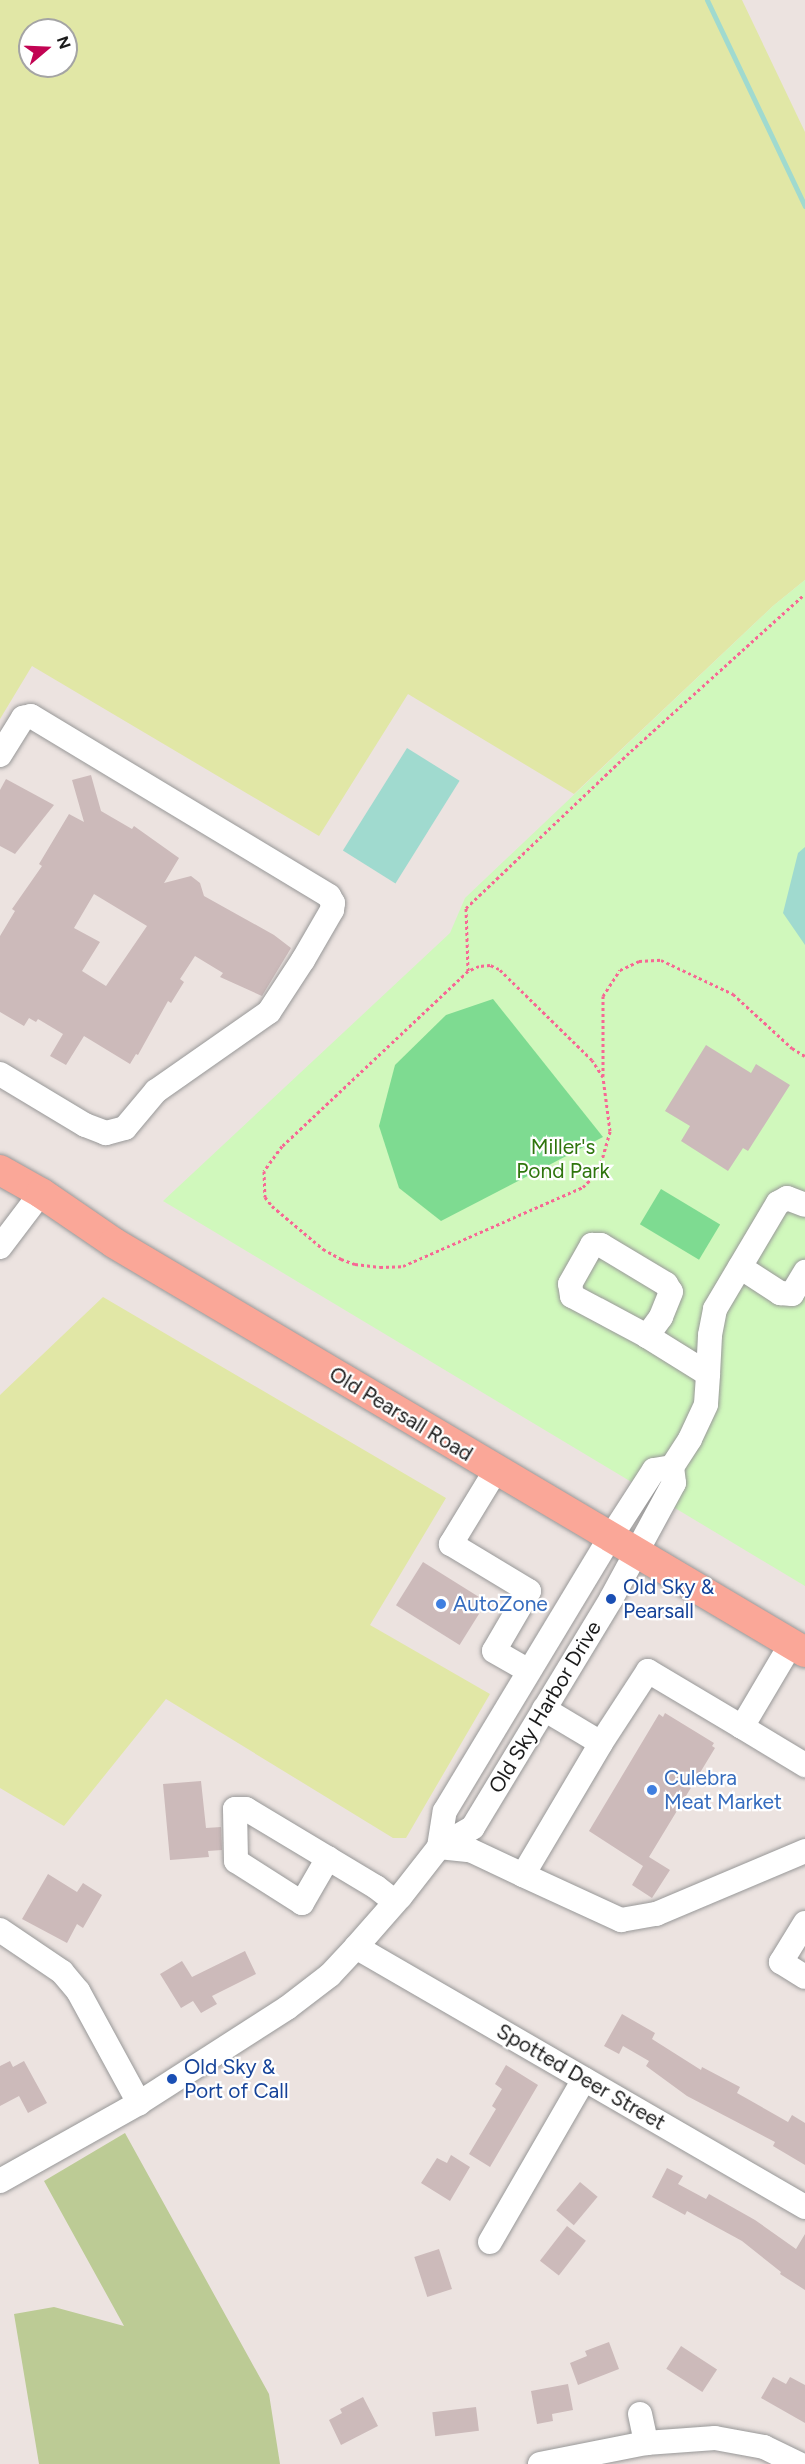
<!DOCTYPE html>
<style>
body{margin:0}
#map{position:relative;width:805px;height:2464px;overflow:hidden;background:#ece3e0;font-family:Figtree,sans-serif}
div>[style]{position:absolute}
[style*='--x']{left:calc(var(--x)*1px);top:calc(var(--y)*1px);width:calc(var(--w)*1px);rotate:calc(var(--a)*1deg)}
.grass>*{inset:0;background:#e1e7a6}
.forest>*{inset:0;background:#bccb95}
.park>*{inset:0;background:#d0f8bc}
.pitch>*{inset:0;background:#7edb91;transform-origin:0 0}
.water>*{inset:0;background:#a0dacf;transform-origin:0 0}
.stream>*{height:5px;margin:-2.5px;padding:0 2.5px;transform-origin:2.5px;border-radius:2.5px;background:#a0dacf}
.building>*{inset:0;background:#ccbaba;transform-origin:0 0}
.path>*{height:3px;margin-top:-1.5px;transform-origin:0;background:repeating-linear-gradient(90deg,#f76794 0 3px,transparent 0 6px)}
.roads{filter:drop-shadow(0 0 2px #989898) drop-shadow(0 0 2px #989898)}
.minor>*{height:24px;margin:-12px;padding:0 12px;transform-origin:12px;border-radius:12px;background:#fff}
.major>*{height:30px;margin:-15px;padding:0 15px;transform-origin:15px;border-radius:15px;background:#faa798}
.dots>*{width:16px;height:16px;translate:-50% -50%;box-sizing:border-box;border:3px solid #fff;border-radius:50%}
span{translate:-50% -50%;white-space:nowrap;text-align:center;line-height:1.15;-webkit-text-stroke:4.5px #fff;paint-order:stroke}
.park-label{font-size:21px;color:#2f750d}
.street-label{font-size:21px;color:#1b1b1b}
.transit-label{font-size:21px;color:#164399}
.left{translate:0 -50%;text-align:left}
.shop-label{font-size:21px;color:#366cbe}
.north{position:absolute;left:18px;top:18px;width:60px;height:60px;box-sizing:border-box;background:#fff;border:2px solid #a4a4a4;border-radius:50%;rotate:71deg;font-size:16px;font-weight:700;line-height:24px;text-align:center;color:#1b1b1b}
.north::after{content:'';display:block;margin:auto;width:21px;height:27px;background:#c20453;clip-path:polygon(50% 0,100% 100%,50% 72%,0 100%)}
</style>
<div id="map">
<div class="grass">
<i style="clip-path:polygon(evenodd,0 0,742px 0,805px 132px,805px 580px,773px 606px,574px 794px,408px 694px,319px 836px,32px 666px,0 719px,0 0,30px 30px,66px 30px,66px 66px,30px 66px,30px 30px)"></i>
<i style="clip-path:polygon(103px 1297px,446px 1498px,370px 1625px,490px 1694px,406px 1838px,393px 1838px,166px 1699px,64px 1826px,0 1788px,0 1395px)"></i>
</div>
<div class="forest">
<i style="clip-path:polygon(125px 2133px,269px 2394px,280px 2464px,39px 2464px,14px 2314px,54px 2307px,124px 2326px,44px 2181px)"></i>
</div>
<div class="park">
<i style="clip-path:polygon(805px 580px,805px 1586px,163px 1201px,450px 933px,465px 898px,773px 606px)"></i>
</div>
<div class="pitch">
<i style="clip-path:polygon(493px 999px,603px 1137px,441px 1221px,399px 1188px,379px 1126px,395px 1065px,446px 1015px)"></i>
<i style="left:661px;top:1189px;width:69px;height:41px;rotate:31deg"></i>
</div>
<div class="water">
<i style="left:407px;top:748px;width:62px;height:121px;rotate:32deg"></i>
<i style="clip-path:polygon(805px 847px,805px 945px,783px 913px,798px 853px)"></i>
</div>
<div class="stream">
<i style="--x:707;--y:0;--w:228;--a:64.6"></i>
</div>
<div class="building">
<i style="clip-path:polygon(evenodd,91px 775px,101px 811px,132px 829px,134px 826px,179px 858px,164px 883px,191px 876px,200px 883px,204px 896px,274px 935px,291px 948px,262px 996px,220px 977px,223px 973px,195px 956px,180px 979px,184px 982px,171px 1003px,168px 1001px,138px 1055px,136px 1054px,130px 1064px,84px 1036px,66px 1065px,50px 1056px,63px 1034px,38px 1019px,36px 1022px,29px 1018px,24px 1026px,0 1012px,0 936px,15px 911px,12px 909px,42px 866px,39px 864px,69px 814px,84px 822px,72px 780px,91px 775px,94px 894px,147px 926px,106px 986px,82px 971px,100px 942px,74px 928px,94px 894px)"></i>
<i style="clip-path:polygon(6px 779px,54px 805px,15px 854px,0 846px,0 790px)"></i>
<i style="clip-path:polygon(706px 1045px,751px 1073px,756px 1064px,790px 1085px,748px 1151px,743px 1148px,728px 1171px,681px 1141px,690px 1126px,665px 1111px)"></i>
<i style="left:423px;top:1562px;width:75px;height:51px;rotate:32deg"></i>
<i style="clip-path:polygon(665px 1713px,714px 1743px,712px 1746px,715px 1748px,649px 1857px,670px 1870px,652px 1898px,632px 1885px,643px 1866px,589px 1831px,659px 1714px,663px 1717px)"></i>
<i style="clip-path:polygon(201px 1781px,206px 1828px,221px 1827px,222px 1850px,208px 1851px,209px 1857px,170px 1860px,163px 1784px)"></i>
<i style="clip-path:polygon(48px 1874px,77px 1892px,83px 1883px,102px 1895px,83px 1928px,77px 1924px,67px 1943px,22px 1919px)"></i>
<i style="clip-path:polygon(245px 1951px,256px 1974px,212px 1996px,217px 2004px,201px 2013px,193px 2001px,181px 2008px,160px 1974px,182px 1961px,192px 1977px)"></i>
<i style="clip-path:polygon(622px 2014px,655px 2033px,652px 2039px,701px 2070px,702px 2067px,740px 2087px,737px 2093px,788px 2122px,792px 2115px,805px 2123px,805px 2165px,773px 2146px,775px 2142px,687px 2096px,646px 2066px,649px 2061px,623px 2046px,619px 2054px,604px 2046px)"></i>
<i style="clip-path:polygon(10px 2061px,13px 2067px,24px 2061px,47px 2103px,28px 2113px,19px 2096px,0 2106px,0 2066px)"></i>
<i style="clip-path:polygon(506px 2065px,538px 2085px,490px 2167px,469px 2154px,496px 2109px,492px 2106px,502px 2089px,495px 2084px)"></i>
<i style="clip-path:polygon(451px 2155px,470px 2167px,450px 2201px,421px 2183px,437px 2158px,447px 2163px)"></i>
<i style="clip-path:polygon(667px 2168px,683px 2176px,678px 2184px,706px 2199px,709px 2194px,755px 2220px,796px 2249px,805px 2234px,805px 2290px,780px 2274px,781px 2272px,742px 2241px,687px 2211px,685px 2215px,652px 2197px)"></i>
<i style="left:580px;top:2182px;width:23px;height:37px;rotate:40deg"></i>
<i style="left:567px;top:2226px;width:24px;height:44px;rotate:38deg"></i>
<i style="left:439px;top:2249px;width:42px;height:26px;rotate:72deg"></i>
<i style="clip-path:polygon(609px 2342px,619px 2369px,578px 2385px,570px 2363px,587px 2356px,585px 2351px)"></i>
<i style="left:681px;top:2346px;width:43px;height:27px;rotate:33deg"></i>
<i style="clip-path:polygon(773px 2377px,786px 2384px,790px 2377px,805px 2385px,805px 2423px,761px 2398px)"></i>
<i style="clip-path:polygon(568px 2384px,573px 2410px,552px 2414px,553px 2421px,537px 2424px,531px 2391px)"></i>
<i style="clip-path:polygon(363px 2397px,378px 2426px,341px 2445px,329px 2420px,342px 2413px,340px 2409px)"></i>
<i style="left:476px;top:2407px;width:24px;height:44px;rotate:83deg"></i>
</div>
<div class="path">
<i style="--x:468;--y:971;--w:255;--a:136.7"></i>
<i style="--x:282;--y:1146;--w:31;--a:126"></i>
<i style="--x:264;--y:1171;--w:26;--a:88"></i>
<i style="--x:265;--y:1197;--w:11;--a:52"></i>
<i style="--x:272;--y:1206;--w:67;--a:40.1"></i>
<i style="--x:323;--y:1249;--w:21;--a:29"></i>
<i style="--x:341;--y:1259;--w:15;--a:20"></i>
<i style="--x:355;--y:1264;--w:25;--a:7"></i>
<i style="--x:380;--y:1267;--w:23;--a:-2"></i>
<i style="--x:403;--y:1266;--w:197;--a:-23.7"></i>
<i style="--x:583;--y:1187;--w:14;--a:-45"></i>
<i style="--x:593;--y:1177;--w:16;--a:-60"></i>
<i style="--x:601;--y:1163;--w:33;--a:-74"></i>
<i style="--x:610;--y:1131;--w:54;--a:-97.4"></i>
<i style="--x:603;--y:1077;--w:20;--a:-123"></i>
<i style="--x:592;--y:1060;--w:130;--a:-135.6"></i>
<i style="--x:499;--y:969;--w:10;--a:-156"></i>
<i style="--x:490;--y:965;--w:11;--a:175"></i>
<i style="--x:479;--y:966;--w:12;--a:156"></i>
<i style="--x:468;--y:971;--w:63;--a:-91.8"></i>
<i style="--x:466;--y:908;--w:228;--a:-43.6"></i>
<i style="--x:631;--y:751;--w:234;--a:-42.1"></i>
<i style="--x:603;--y:1076;--w:80;--a:-90"></i>
<i style="--x:603;--y:996;--w:31;--a:-57"></i>
<i style="--x:620;--y:970;--w:21;--a:-25"></i>
<i style="--x:639;--y:961;--w:22;--a:-3"></i>
<i style="--x:661;--y:960;--w:80;--a:25.3"></i>
<i style="--x:733;--y:994;--w:80;--a:42.5"></i>
<i style="--x:792;--y:1048;--w:15;--a:32"></i>
</div>
<div class="roads">
<div class="minor">
<i style="--x:0;--y:755;--w:44;--a:-58.1"></i>
<i style="--x:23;--y:718;--w:8;--a:-14"></i>
<i style="--x:31;--y:716;--w:348;--a:31.1"></i>
<i style="--x:329;--y:896;--w:8;--a:60"></i>
<i style="--x:333;--y:903;--w:7;--a:98"></i>
<i style="--x:332;--y:910;--w:58;--a:120.1"></i>
<i style="--x:303;--y:960;--w:62;--a:123.2"></i>
<i style="--x:269;--y:1012;--w:138;--a:145"></i>
<i style="--x:156;--y:1091;--w:48;--a:130"></i>
<i style="--x:125;--y:1128;--w:20;--a:165"></i>
<i style="--x:106;--y:1133;--w:22;--a:-159"></i>
<i style="--x:85;--y:1125;--w:99;--a:-149"></i>
<i style="--x:0;--y:1247;--w:68;--a:-52.8"></i>
<i style="--x:740;--y:1267;--w:48;--a:33"></i>
<i style="--x:780;--y:1293;--w:12;--a:5"></i>
<i style="--x:792;--y:1294;--w:26;--a:-59"></i>
<i style="--x:708;--y:1374;--w:39;--a:-87"></i>
<i style="--x:710;--y:1335;--w:26;--a:-79"></i>
<i style="--x:715;--y:1309;--w:123;--a:-59.3"></i>
<i style="--x:778;--y:1203;--w:10;--a:-29"></i>
<i style="--x:787;--y:1198;--w:19;--a:21"></i>
<i style="--x:496;--y:1470;--w:87;--a:121.3"></i>
<i style="--x:451;--y:1544;--w:91;--a:31.1"></i>
<i style="--x:529;--y:1591;--w:69;--a:120.3"></i>
<i style="--x:494;--y:1651;--w:40;--a:29.7"></i>
<i style="--x:544;--y:1709;--w:66;--a:30.8"></i>
<i style="--x:742;--y:1727;--w:74;--a:31.1"></i>
<i style="--x:439;--y:1847;--w:31;--a:6"></i>
<i style="--x:470;--y:1850;--w:59;--a:25.3"></i>
<i style="--x:523;--y:1875;--w:153;--a:-59.4"></i>
<i style="--x:601;--y:1743;--w:86;--a:-56.9"></i>
<i style="--x:648;--y:1671;--w:109;--a:30.8"></i>
<i style="--x:742;--y:1727;--w:96;--a:-59.4"></i>
<i style="--x:439;--y:1847;--w:36;--a:-81"></i>
<i style="--x:445;--y:1811;--w:319;--a:-58.9"></i>
<i style="--x:610;--y:1538;--w:81;--a:-57.1"></i>
<i style="--x:654;--y:1470;--w:18;--a:-9"></i>
<i style="--x:328;--y:1858;--w:52;--a:120"></i>
<i style="--x:302;--y:1903;--w:78;--a:-147.5"></i>
<i style="--x:236;--y:1861;--w:52;--a:-91.1"></i>
<i style="--x:235;--y:1809;--w:11;--a:0"></i>
<i style="--x:246;--y:1809;--w:152;--a:31"></i>
<i style="--x:376;--y:1887;--w:24;--a:38"></i>
<i style="--x:523;--y:1875;--w:108;--a:24.7"></i>
<i style="--x:621;--y:1920;--w:36;--a:-10"></i>
<i style="--x:656;--y:1914;--w:162;--a:-22.9"></i>
<i style="--x:805;--y:1923;--w:46;--a:121.6"></i>
<i style="--x:781;--y:1962;--w:28;--a:32"></i>
<i style="--x:0;--y:1930;--w:75;--a:34.1"></i>
<i style="--x:62;--y:1972;--w:25;--a:50"></i>
<i style="--x:78;--y:1991;--w:128;--a:61.4"></i>
<i style="--x:356;--y:1947;--w:519;--a:30.07"></i>
<i style="--x:0;--y:2181;--w:159;--a:-29.3"></i>
<i style="--x:139;--y:2103;--w:176;--a:-32.7"></i>
<i style="--x:287;--y:2008;--w:54;--a:-37.5"></i>
<i style="--x:330;--y:1975;--w:38;--a:-47"></i>
<i style="--x:356;--y:1947;--w:67;--a:-48.7"></i>
<i style="--x:400;--y:1897;--w:63;--a:-52"></i>
<i style="--x:439;--y:1847;--w:39;--a:-30"></i>
<i style="--x:473;--y:1827;--w:267;--a:-58.8"></i>
<i style="--x:611;--y:1599;--w:132;--a:-61.5"></i>
<i style="--x:674;--y:1483;--w:16;--a:-97"></i>
<i style="--x:672;--y:1467;--w:33;--a:-57"></i>
<i style="--x:690;--y:1439;--w:38;--a:-65"></i>
<i style="--x:706;--y:1404;--w:30;--a:-86"></i>
<i style="--x:708;--y:1374;--w:72;--a:-148.1"></i>
<i style="--x:647;--y:1336;--w:85;--a:-151.9"></i>
<i style="--x:572;--y:1296;--w:12;--a:-99"></i>
<i style="--x:570;--y:1284;--w:45;--a:-60.6"></i>
<i style="--x:592;--y:1245;--w:9;--a:0"></i>
<i style="--x:601;--y:1245;--w:76;--a:31"></i>
<i style="--x:666;--y:1284;--w:9;--a:58"></i>
<i style="--x:671;--y:1292;--w:27;--a:112"></i>
<i style="--x:661;--y:1317;--w:24;--a:126"></i>
<i style="--x:490;--y:2242;--w:188;--a:-60"></i>
<i style="--x:640;--y:2414;--w:30;--a:78"></i>
<i style="--x:540;--y:2464;--w:108;--a:-11.2"></i>
<i style="--x:646;--y:2443;--w:69;--a:-4.1"></i>
<i style="--x:715;--y:2438;--w:50;--a:10.4"></i>
<i style="--x:764;--y:2447;--w:39;--a:26"></i>
</div>
<div class="major">
<i style="--x:0;--y:1170;--w:47;--a:29.3"></i>
<i style="--x:41;--y:1193;--w:88;--a:34.4"></i>
<i style="--x:114;--y:1243;--w:803;--a:30.62"></i>
</div>
</div>
<div class="dots">
<i style="left:611px;top:1599px;background:#1a4fb4"></i>
<i style="left:441px;top:1604px;background:#3f7fe0"></i>
<i style="left:652px;top:1790px;background:#3f7fe0"></i>
<i style="left:172px;top:2079px;background:#1a4fb4"></i>
</div>
<div class="park-label">
<span style="left:563px;top:1159px">Miller's<br>Pond Park</span>
</div>
<div class="street-label">
<span style="left:401px;top:1414px;rotate:31deg">Old Pearsall Road</span>
<span style="left:545px;top:1707px;rotate:-59deg">Old Sky Harbor Drive</span>
<span style="left:581px;top:2077px;rotate:30deg">Spotted Deer Street</span>
</div>
<div class="transit-label">
<span class="left" style="left:623px;top:1599px">Old Sky &amp;<br>Pearsall</span>
<span class="left" style="left:184px;top:2079px">Old Sky &amp;<br>Port of Call</span>
</div>
<div class="shop-label">
<span class="left" style="left:453px;top:1604px">AutoZone</span>
<span class="left" style="left:664px;top:1790px">Culebra<br>Meat Market</span>
</div>
<div class="north">N</div>
</div>
